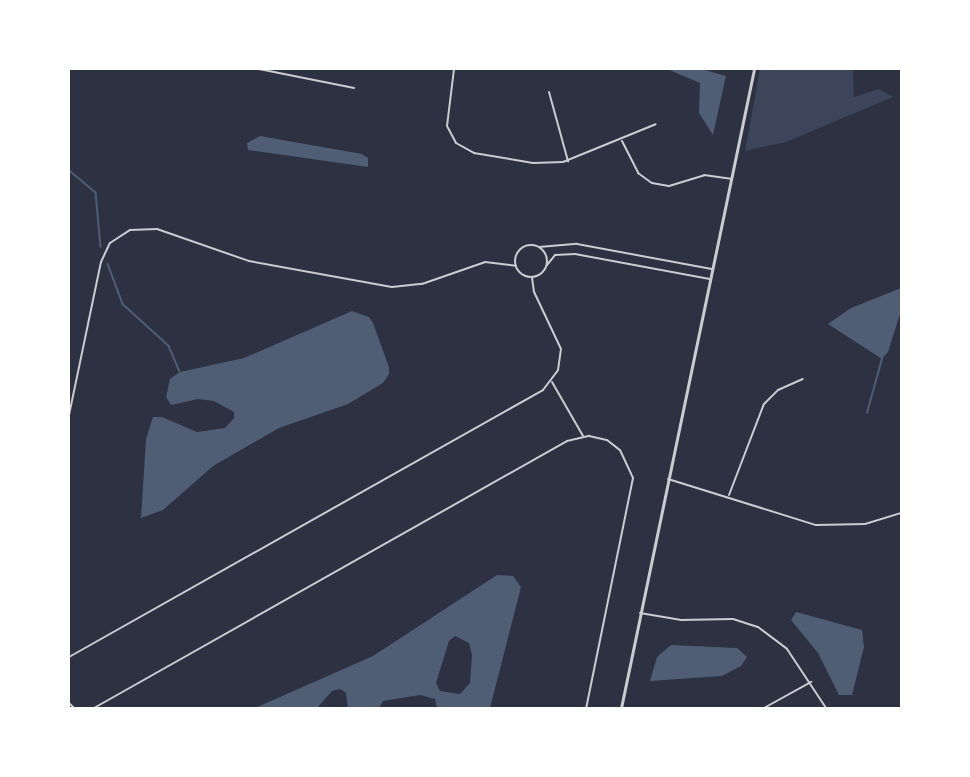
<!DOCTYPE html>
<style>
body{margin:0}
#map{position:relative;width:970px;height:777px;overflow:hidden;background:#2d3142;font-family:Mulish,sans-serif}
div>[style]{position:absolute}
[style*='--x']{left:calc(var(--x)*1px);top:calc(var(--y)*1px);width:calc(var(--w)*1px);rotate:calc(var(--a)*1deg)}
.green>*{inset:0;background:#3c4559}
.water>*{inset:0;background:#4f5d75}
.stream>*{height:1.5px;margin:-0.75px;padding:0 0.75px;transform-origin:0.75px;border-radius:0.75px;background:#4f5d75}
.minor>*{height:2px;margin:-1px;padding:0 1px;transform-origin:1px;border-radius:1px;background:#caccd0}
.minor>.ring{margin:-1px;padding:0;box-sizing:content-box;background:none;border:2px solid #caccd0;border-radius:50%}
.tertiary>*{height:3px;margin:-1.5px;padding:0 1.5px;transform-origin:1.5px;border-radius:1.5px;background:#caccd0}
span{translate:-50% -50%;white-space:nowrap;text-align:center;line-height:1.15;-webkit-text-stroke:5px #fff;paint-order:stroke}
.frame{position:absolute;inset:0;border:70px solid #fff;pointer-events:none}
</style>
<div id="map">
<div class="green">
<i style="clip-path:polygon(760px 69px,853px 69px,854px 97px,879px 89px,893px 97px,786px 142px,745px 151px)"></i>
</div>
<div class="water">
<i style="clip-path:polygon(667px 69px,701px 69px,726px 76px,713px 135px,699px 113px,700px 83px)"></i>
<i style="clip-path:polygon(260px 136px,362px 154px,368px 158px,368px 167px,248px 150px,247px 143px)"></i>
<i style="clip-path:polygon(901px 288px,901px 311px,888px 352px,882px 359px,828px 324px,851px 308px)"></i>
<i style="clip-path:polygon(352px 311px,369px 317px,373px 323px,389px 367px,389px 374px,383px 383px,348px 404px,279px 428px,213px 466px,163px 510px,141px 518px,146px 439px,153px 417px,162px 417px,197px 432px,225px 428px,234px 418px,234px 412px,214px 401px,198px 399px,171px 405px,166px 397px,170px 379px,180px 372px,244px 358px)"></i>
<i style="clip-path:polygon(evenodd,497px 575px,513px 576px,521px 587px,490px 708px,437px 708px,435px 699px,420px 695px,383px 701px,379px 708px,348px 708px,346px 693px,340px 689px,332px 691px,317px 708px,255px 708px,373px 656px,497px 575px,455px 636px,469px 643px,472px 655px,470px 683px,460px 694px,440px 691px,436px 683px,449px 641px,455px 636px)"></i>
<i style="clip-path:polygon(796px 612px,862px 630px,864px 647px,852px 695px,839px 695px,818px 653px,791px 620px)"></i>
<i style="clip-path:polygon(671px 645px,737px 648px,747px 657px,741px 666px,722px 676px,650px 681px,657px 657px)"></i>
</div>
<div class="stream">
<i style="--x:69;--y:170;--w:35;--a:40"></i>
<i style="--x:96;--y:193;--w:54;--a:84.7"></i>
<i style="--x:108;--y:264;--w:43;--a:69.4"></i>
<i style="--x:123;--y:304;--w:62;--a:42.4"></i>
<i style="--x:169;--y:346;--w:28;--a:67"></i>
<i style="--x:867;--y:413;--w:56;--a:-74.5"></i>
</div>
<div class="minor">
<i style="--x:259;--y:69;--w:97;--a:11.3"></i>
<i style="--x:454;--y:69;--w:57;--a:97"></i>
<i style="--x:447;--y:126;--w:19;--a:62"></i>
<i style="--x:456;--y:143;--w:21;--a:29"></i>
<i style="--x:474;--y:153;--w:60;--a:9.6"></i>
<i style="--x:533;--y:163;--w:30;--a:-2"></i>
<i style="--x:563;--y:162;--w:100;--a:-22.2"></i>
<i style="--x:549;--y:92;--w:72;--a:74.6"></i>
<i style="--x:622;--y:141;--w:36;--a:63"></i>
<i style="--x:638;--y:173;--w:17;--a:36"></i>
<i style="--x:652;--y:183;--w:17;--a:10"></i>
<i style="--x:669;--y:186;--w:37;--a:-17"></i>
<i style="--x:704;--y:175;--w:27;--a:8"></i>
<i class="ring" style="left:515px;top:245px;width:30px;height:30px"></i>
<i style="--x:539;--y:247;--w:38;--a:-5"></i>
<i style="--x:577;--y:244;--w:137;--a:10.5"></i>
<i style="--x:547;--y:265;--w:13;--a:-51"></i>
<i style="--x:555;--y:255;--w:20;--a:-3"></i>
<i style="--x:575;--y:254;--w:137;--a:10.5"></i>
<i style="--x:552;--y:382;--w:62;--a:60.1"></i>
<i style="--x:69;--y:415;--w:156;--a:-78.2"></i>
<i style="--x:101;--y:262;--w:21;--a:-65"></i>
<i style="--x:110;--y:243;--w:24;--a:-33"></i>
<i style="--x:130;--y:230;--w:27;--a:-2"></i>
<i style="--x:157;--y:229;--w:97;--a:19.2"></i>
<i style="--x:249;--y:261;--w:145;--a:10.3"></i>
<i style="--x:392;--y:287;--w:30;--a:-6"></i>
<i style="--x:422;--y:284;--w:67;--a:-19.2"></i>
<i style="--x:485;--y:262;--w:31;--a:7"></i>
<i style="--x:668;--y:479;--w:155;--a:17.3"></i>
<i style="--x:816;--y:525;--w:49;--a:-1.2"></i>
<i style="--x:865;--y:524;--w:38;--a:-17"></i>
<i style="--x:729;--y:495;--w:97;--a:-69"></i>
<i style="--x:764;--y:404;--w:20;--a:-45"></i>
<i style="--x:778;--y:390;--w:27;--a:-24"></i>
<i style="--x:640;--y:613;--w:42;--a:9.7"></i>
<i style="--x:681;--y:620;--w:52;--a:-1.1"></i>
<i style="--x:733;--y:619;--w:26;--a:18"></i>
<i style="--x:758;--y:627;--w:36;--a:37"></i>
<i style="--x:787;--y:649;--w:71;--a:56.5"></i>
<i style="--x:69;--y:657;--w:544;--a:-29.39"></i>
<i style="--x:543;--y:390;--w:25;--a:-53"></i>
<i style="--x:558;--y:370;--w:21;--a:-82"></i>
<i style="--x:561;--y:349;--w:63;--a:-115.3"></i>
<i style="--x:534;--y:292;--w:15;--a:-98"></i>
<i style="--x:69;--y:703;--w:7;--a:45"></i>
<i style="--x:94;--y:708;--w:543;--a:-29.44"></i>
<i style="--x:567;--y:441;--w:23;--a:-13"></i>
<i style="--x:589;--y:436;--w:18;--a:13"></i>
<i style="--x:607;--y:440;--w:16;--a:38"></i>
<i style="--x:620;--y:450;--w:31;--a:65"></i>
<i style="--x:633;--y:478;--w:235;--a:101.5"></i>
<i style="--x:764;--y:708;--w:54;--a:-29"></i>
</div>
<div class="tertiary">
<i style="--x:621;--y:708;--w:653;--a:-78.24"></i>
</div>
<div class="frame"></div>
</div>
